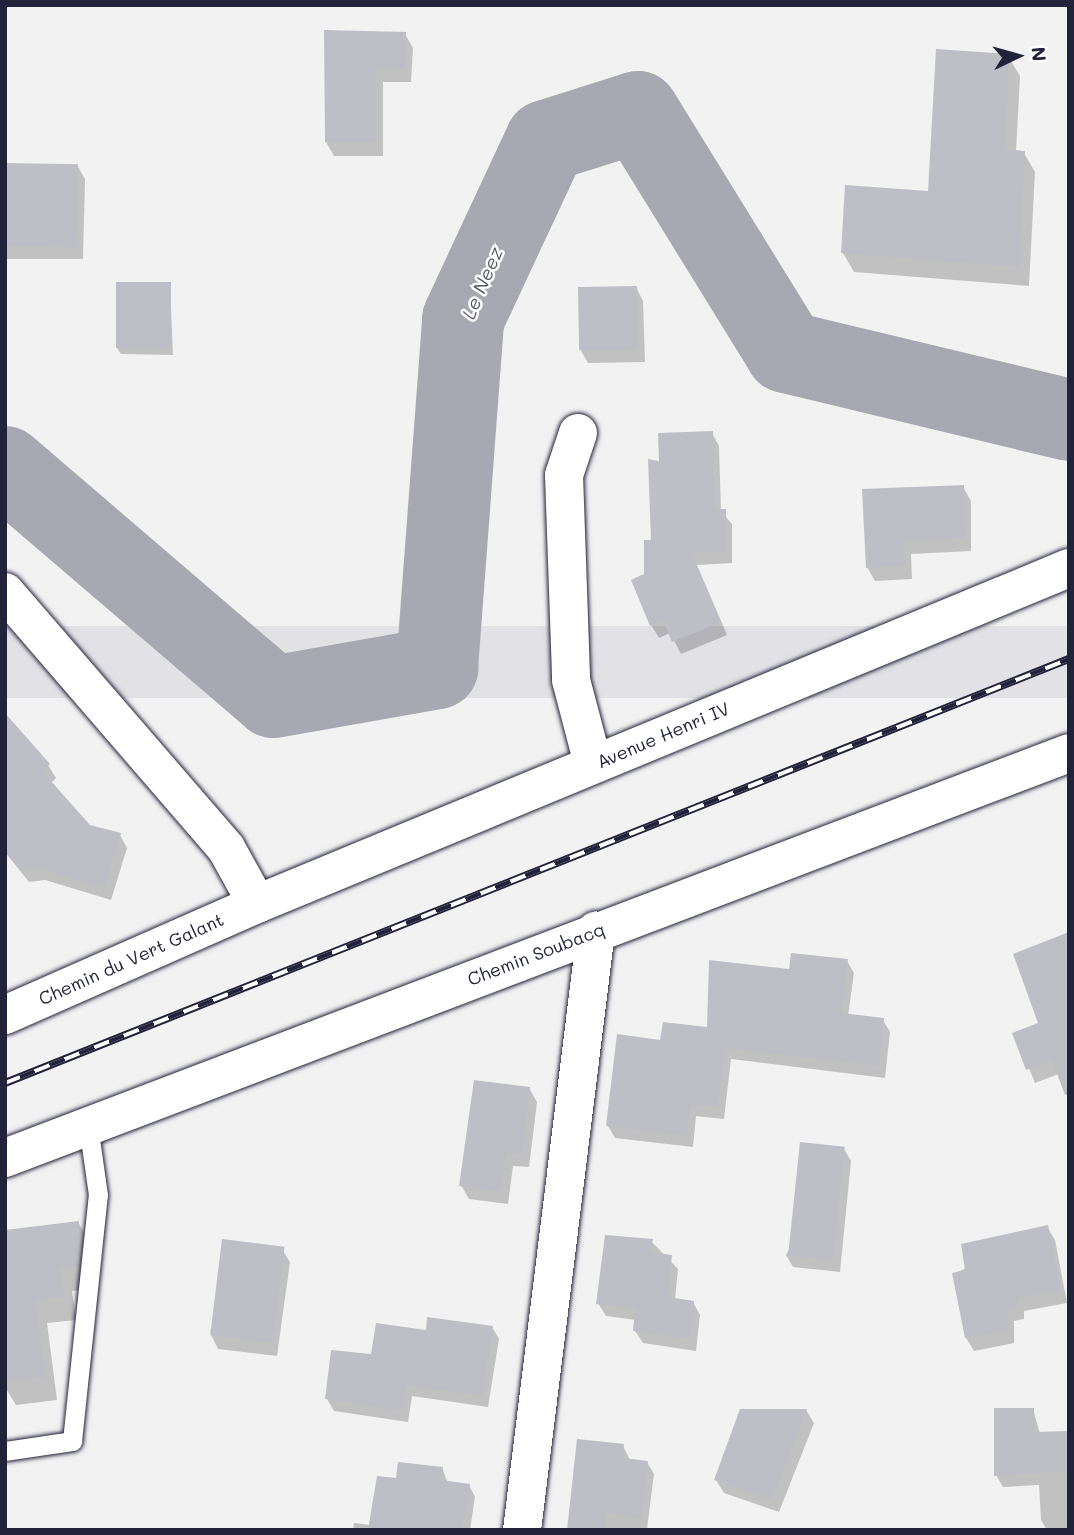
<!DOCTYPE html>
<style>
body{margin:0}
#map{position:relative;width:1074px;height:1535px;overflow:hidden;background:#f2f2f3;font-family:Mali,sans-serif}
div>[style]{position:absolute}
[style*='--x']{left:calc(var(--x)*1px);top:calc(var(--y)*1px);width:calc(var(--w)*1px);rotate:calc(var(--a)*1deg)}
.built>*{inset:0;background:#e2e2e6;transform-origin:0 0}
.shadow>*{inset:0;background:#0003}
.river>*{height:82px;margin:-41px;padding:0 41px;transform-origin:41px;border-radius:41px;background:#a8a8b2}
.building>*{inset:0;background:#bebec6;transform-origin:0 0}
.roads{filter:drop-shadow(0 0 2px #22223b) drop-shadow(0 0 2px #22223b)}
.service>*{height:19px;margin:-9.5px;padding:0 9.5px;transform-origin:9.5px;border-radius:9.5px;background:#fff}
.minor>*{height:38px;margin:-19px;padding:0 19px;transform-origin:19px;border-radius:19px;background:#fff}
.rail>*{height:8px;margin-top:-4px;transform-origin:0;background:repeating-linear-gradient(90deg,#fff 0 16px,#22223b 0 32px);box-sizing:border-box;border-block:2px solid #22223b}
span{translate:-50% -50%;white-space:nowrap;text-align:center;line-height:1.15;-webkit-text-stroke:5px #fff;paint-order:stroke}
.street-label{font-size:18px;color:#22223b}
.water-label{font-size:19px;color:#58586b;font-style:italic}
.frame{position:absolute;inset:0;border:7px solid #22223b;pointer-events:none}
.north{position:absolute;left:983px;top:21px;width:70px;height:70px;-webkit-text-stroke:5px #fff;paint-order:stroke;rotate:85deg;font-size:19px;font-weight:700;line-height:28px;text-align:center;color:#22223b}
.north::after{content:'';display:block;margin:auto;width:24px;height:32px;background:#22223b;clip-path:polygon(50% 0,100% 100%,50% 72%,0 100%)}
</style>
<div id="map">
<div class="built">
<i style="left:1069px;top:626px;width:72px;height:1146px;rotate:90deg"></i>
</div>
<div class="shadow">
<i style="clip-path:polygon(326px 32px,405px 34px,413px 48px,411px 82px,383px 82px,383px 156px,334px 156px,326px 142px)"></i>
<i style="clip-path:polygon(1008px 56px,1020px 76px,1016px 152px,1024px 153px,1035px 172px,1029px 286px,854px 272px,843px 253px,930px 193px)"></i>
<i style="clip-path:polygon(5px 165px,77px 165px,85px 179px,83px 259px,5px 259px)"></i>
<i style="clip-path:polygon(170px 284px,173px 355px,121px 354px,117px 348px)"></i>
<i style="clip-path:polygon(636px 287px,643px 301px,645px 362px,588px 363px,580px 349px)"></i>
<i style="clip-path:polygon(712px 433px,719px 446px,721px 511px,732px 524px,732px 563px,697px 565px,727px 635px,681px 654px,670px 633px,659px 638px,651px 625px,646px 575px,661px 464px)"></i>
<i style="clip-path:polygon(963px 487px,971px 501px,971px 551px,911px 554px,912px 579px,875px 581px,867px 567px)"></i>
<i style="clip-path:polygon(5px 716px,48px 765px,56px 778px,51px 783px,89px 827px,120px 835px,127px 848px,111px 900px,45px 880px,29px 882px,5px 852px)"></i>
<i style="clip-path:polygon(847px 961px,854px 973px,848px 1016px,883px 1020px,890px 1032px,885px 1078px,731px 1059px,724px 1119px,696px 1116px,693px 1147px,615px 1138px,608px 1126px,662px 1042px,708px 1029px,791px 971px)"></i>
<i style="clip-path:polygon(1040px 1024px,1069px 1070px,1035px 1083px,1015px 1034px)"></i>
<i style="clip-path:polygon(529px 1088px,537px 1102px,529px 1167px,513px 1166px,508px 1204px,469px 1199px,461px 1185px)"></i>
<i style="clip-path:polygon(844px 1149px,851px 1161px,840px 1272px,793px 1267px,786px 1255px)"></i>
<i style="clip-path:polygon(78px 1222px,92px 1246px,91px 1289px,72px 1291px,76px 1320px,47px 1323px,57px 1400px,16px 1405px,5px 1387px,5px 1254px)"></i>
<i style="clip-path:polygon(1047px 1227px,1055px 1240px,1067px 1303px,1024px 1311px,1024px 1319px,1014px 1321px,1014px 1343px,974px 1351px,966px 1338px,954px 1274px)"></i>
<i style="clip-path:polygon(651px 1241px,678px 1269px,675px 1300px,693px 1302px,700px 1315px,696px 1351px,643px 1343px,635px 1331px,636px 1320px,606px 1316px,598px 1303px)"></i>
<i style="clip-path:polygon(282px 1249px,290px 1262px,277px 1356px,218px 1349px,211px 1335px)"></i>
<i style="clip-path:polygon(492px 1327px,499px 1339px,488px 1407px,412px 1396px,408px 1422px,334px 1411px,327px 1399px,373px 1356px,428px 1332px)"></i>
<i style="clip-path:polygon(1033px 1409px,1040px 1434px,1069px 1433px,1069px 1530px,1047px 1530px,1041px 1520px,1039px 1485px,1003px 1487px,996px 1475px)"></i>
<i style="clip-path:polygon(806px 1410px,814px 1423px,779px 1512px,724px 1493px,716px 1480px)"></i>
<i style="clip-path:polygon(623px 1446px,630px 1460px,647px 1462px,654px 1474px,647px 1529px,569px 1530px)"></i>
<i style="clip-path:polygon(442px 1468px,448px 1483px,469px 1485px,475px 1497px,470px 1530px,353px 1530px,354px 1523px,371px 1525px,398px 1479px)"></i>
</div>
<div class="river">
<i style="--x:5;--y:467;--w:353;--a:40.6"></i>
<i style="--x:273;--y:697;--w:167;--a:-10"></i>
<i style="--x:437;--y:668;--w:350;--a:-85.7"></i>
<i style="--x:463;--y:319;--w:196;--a:-65"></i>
<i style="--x:546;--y:141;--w:96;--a:-17.5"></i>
<i style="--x:638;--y:112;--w:282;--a:58.3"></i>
<i style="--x:786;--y:352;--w:291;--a:13.5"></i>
</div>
<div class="building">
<i style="clip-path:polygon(324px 30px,406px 32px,405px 69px,376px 69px,376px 142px,325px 142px)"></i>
<i style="clip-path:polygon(936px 49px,1009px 54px,1005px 149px,1025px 151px,1019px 267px,841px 253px,845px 185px,928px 191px)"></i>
<i style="left:5px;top:163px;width:73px;height:83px;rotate:1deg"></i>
<i style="left:116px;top:282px;width:55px;height:66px"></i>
<i style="left:637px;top:286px;width:63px;height:59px;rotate:89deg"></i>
<i style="clip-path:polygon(713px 431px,715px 509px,726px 509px,726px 551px,691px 553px,721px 622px,672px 642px,663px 620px,650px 626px,631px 580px,644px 574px,644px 540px,651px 540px,648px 459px,659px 461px,658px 433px)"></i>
<i style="clip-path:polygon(964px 485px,965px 538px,904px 541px,905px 565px,866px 568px,862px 489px)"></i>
<i style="clip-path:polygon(5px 713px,50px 764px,42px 771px,90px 825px,121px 833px,104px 888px,37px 868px,20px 869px,5px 852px)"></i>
<i style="clip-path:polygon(1069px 932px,1069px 1094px,1065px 1095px,1052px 1060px,1026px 1070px,1012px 1033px,1038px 1023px,1013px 954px)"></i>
<i style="clip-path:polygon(791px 953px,848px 959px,841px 1013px,884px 1018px,879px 1066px,725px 1048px,718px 1107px,690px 1105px,687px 1136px,606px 1126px,617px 1034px,660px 1040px,663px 1022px,707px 1027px,709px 960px,789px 969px)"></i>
<i style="clip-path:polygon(474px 1080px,530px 1087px,522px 1154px,506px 1153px,501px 1191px,459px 1186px)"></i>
<i style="left:800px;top:1142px;width:45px;height:114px;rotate:6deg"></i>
<i style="clip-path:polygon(79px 1221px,78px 1266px,60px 1268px,64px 1297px,35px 1300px,45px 1377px,5px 1382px,5px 1230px)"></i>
<i style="clip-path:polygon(1048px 1225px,1061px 1290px,1017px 1298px,1018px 1306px,1007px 1308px,1008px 1330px,965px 1338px,952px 1273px,965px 1270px,961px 1244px)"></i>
<i style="clip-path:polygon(605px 1235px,653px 1239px,650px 1252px,672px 1255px,668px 1297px,694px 1301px,690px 1339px,633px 1331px,635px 1309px,596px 1304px)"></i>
<i style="left:222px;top:1239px;width:63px;height:97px;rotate:7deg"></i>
<i style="clip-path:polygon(427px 1317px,493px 1326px,482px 1396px,406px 1385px,402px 1411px,325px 1399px,331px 1350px,371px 1354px,376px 1323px,426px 1330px)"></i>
<i style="clip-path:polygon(994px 1408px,1034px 1408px,1034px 1432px,1069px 1431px,1069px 1471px,994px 1476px)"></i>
<i style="clip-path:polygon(740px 1409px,807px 1409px,772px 1500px,714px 1480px)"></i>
<i style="clip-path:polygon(577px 1439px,624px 1444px,623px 1458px,648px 1461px,641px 1518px,606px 1513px,604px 1530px,567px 1530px)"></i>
<i style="clip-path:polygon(398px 1462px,443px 1467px,441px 1480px,470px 1484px,462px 1530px,368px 1530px,377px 1476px,396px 1478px)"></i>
</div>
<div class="roads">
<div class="service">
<i style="--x:5;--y:1451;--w:68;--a:-8.5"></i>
<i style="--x:72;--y:1441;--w:247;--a:-84"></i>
<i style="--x:98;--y:1195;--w:71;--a:-98.1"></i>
</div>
<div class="minor">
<i style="--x:578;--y:433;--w:44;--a:108.4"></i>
<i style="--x:564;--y:475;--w:205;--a:88"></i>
<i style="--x:571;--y:680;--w:87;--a:75.3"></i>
<i style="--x:5;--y:592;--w:338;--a:49.2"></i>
<i style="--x:226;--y:848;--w:64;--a:61"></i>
<i style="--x:5;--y:1015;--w:275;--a:-23.8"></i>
<i style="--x:257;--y:904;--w:879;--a:-22.48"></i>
<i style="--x:5;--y:1158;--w:1138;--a:-20.84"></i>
<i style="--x:522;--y:1530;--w:604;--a:-82.96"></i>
</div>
</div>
<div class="rail">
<i style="--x:5;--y:1083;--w:1145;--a:-21.73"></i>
</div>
<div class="street-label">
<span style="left:663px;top:735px;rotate:-23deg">Avenue Henri IV</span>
<span style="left:536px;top:954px;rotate:-21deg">Chemin Soubacq</span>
<span style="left:131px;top:959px;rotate:-24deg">Chemin du Vert Galant</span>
</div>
<div class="water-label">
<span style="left:482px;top:283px;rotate:-67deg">Le Neez</span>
</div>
<div class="frame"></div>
<div class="north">N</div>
</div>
